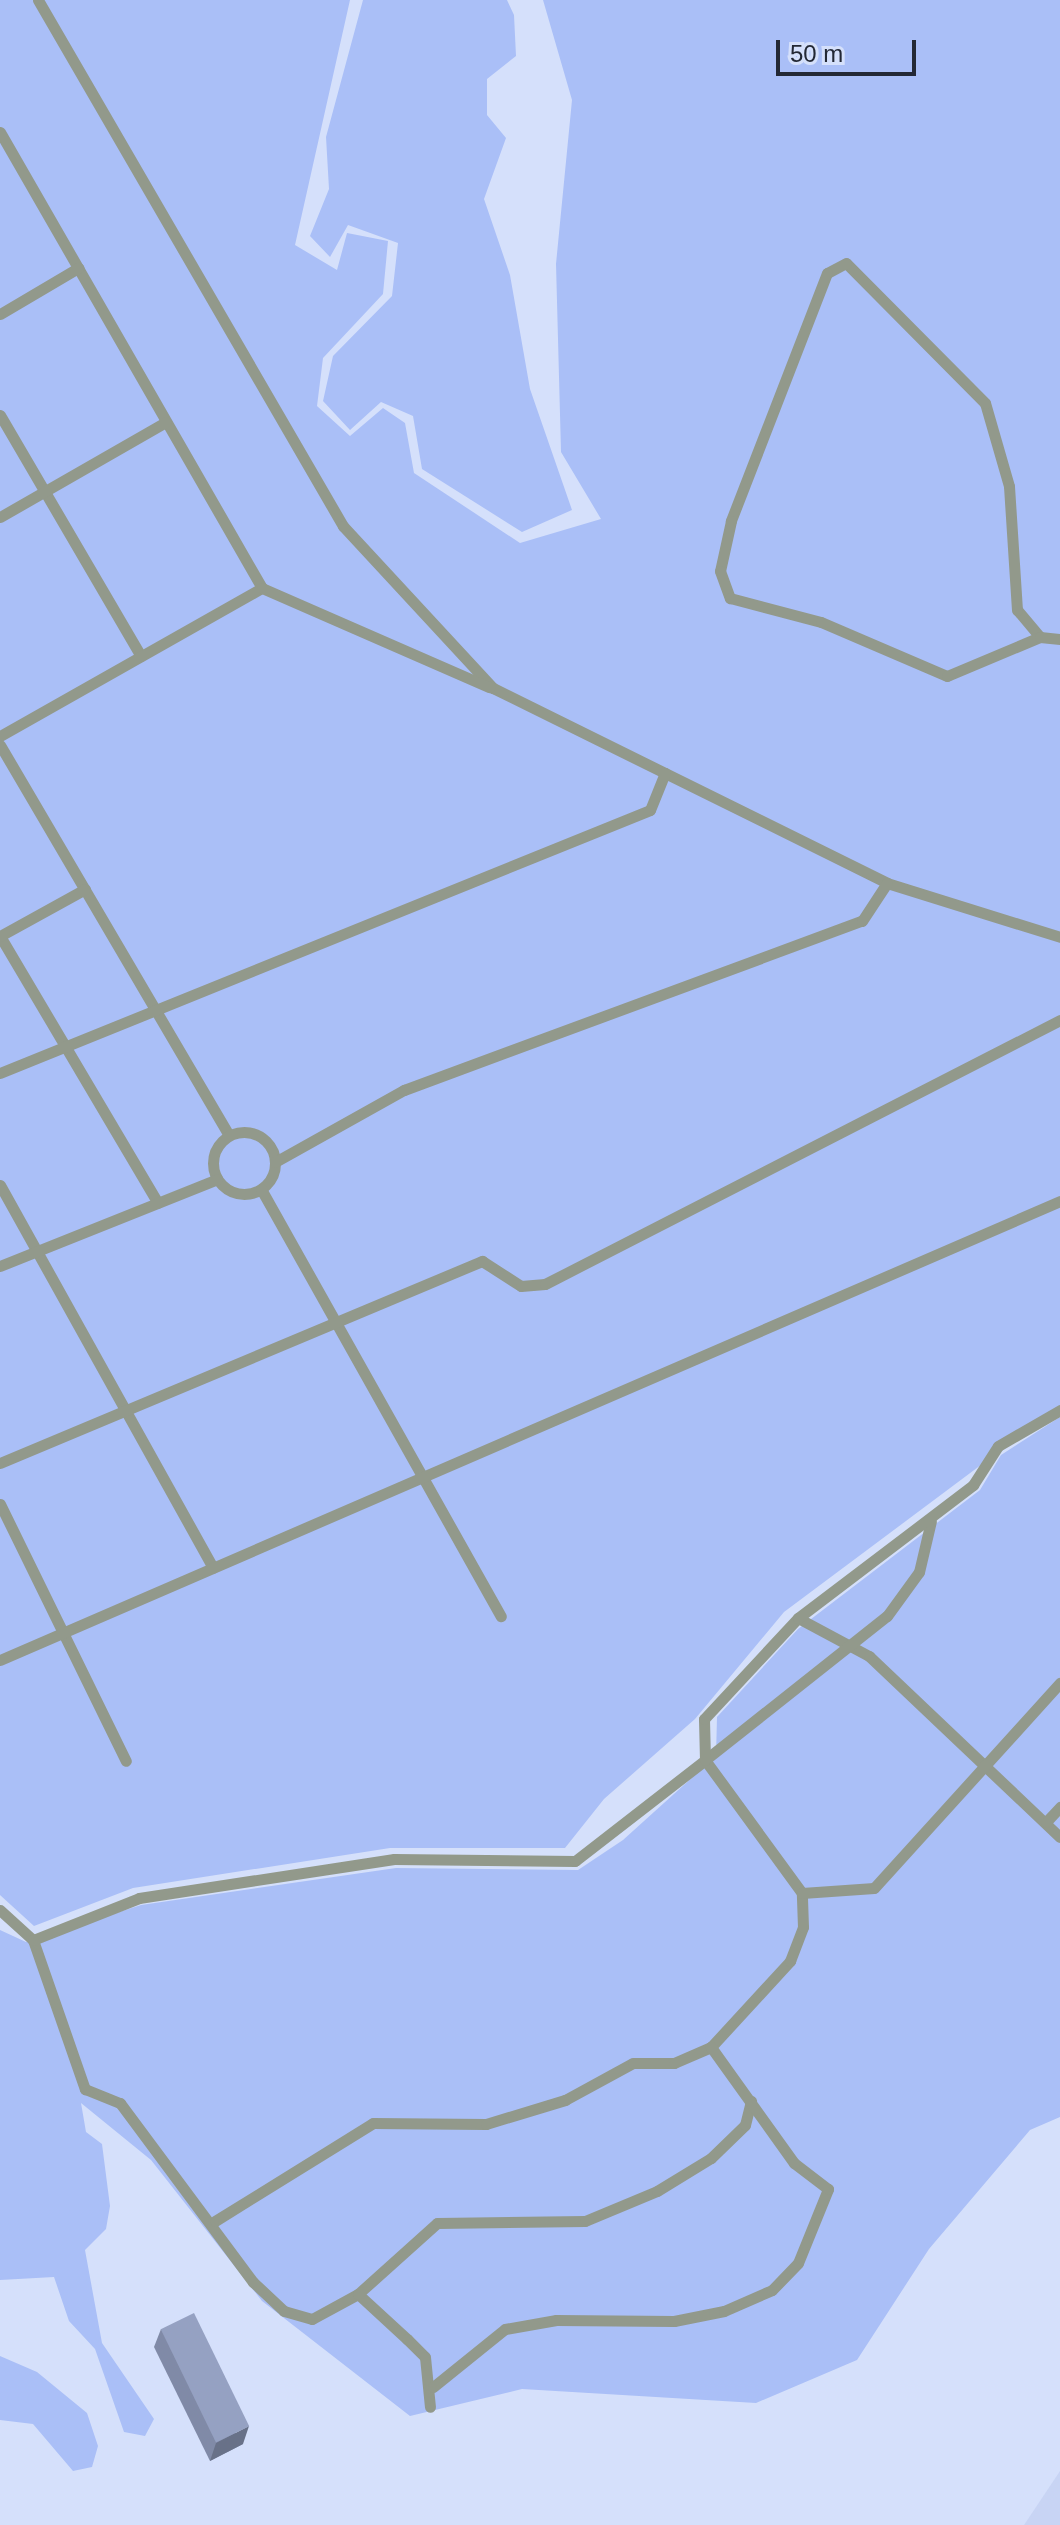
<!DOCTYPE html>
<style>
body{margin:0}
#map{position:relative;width:1060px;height:2525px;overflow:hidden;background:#d5e0fb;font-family:Arial,sans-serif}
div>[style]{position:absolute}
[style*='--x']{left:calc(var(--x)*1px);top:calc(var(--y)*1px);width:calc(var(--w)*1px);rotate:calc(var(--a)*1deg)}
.built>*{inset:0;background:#c8d4f4}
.green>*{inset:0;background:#aabff7}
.service>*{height:11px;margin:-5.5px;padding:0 5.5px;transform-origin:5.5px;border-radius:5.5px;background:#92998b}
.service>.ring{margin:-5.5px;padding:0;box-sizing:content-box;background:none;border:11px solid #92998b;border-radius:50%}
.wall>*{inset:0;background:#808aa7}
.shaded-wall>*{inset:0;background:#687188}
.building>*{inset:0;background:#95a1c2;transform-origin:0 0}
span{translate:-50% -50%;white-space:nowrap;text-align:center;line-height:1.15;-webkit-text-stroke:6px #d5e0fb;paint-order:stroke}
.scale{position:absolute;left:776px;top:40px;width:140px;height:36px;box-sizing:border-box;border:4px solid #232835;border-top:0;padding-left:10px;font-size:24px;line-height:28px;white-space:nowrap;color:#232835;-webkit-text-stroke:6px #d5e0fb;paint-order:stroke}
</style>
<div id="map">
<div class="built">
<i style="clip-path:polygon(1060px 2471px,1060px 2525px,1024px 2525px)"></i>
</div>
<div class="green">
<i style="clip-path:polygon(0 0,350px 0,295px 245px,337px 270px,347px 233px,388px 241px,383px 294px,323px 358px,317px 406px,350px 436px,383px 408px,405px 423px,414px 473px,520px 543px,601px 519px,561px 452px,556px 264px,572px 100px,543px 0,1060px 0,1060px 1406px,784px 1612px,695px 1719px,604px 1799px,565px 1848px,390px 1848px,133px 1888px,34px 1926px,0 1895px)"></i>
<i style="clip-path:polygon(363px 0,507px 0,514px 15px,516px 56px,487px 79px,487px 115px,506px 138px,484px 199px,510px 275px,530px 389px,572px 510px,522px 532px,422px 469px,413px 416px,381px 402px,350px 430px,323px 401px,333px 356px,392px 296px,398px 243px,348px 225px,330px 257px,310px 236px,329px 189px,326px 137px)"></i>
<i style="clip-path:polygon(1060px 1417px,1060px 2117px,1030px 2130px,929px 2249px,857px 2360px,756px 2403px,522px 2389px,410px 2416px,262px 2301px,151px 2160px,81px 2103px,86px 2132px,102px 2144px,110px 2206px,106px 2229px,85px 2250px,102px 2343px,154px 2419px,145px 2436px,124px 2432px,95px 2349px,69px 2321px,54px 2277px,0 2280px,0 1930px,26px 1942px,141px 1905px,396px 1868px,578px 1870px,623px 1840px,716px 1756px,717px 1717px,798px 1629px,980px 1490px,1001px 1455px)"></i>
<i style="clip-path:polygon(0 2356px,37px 2372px,87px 2413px,98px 2446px,92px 2467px,73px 2471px,33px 2424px,0 2420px)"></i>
</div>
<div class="service">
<i style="--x:38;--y:0;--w:608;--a:59.89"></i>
<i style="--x:343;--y:526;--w:221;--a:47.2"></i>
<i style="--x:493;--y:688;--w:440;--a:26.3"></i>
<i style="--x:887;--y:883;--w:181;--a:17.3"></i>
<i style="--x:0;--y:132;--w:526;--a:60.12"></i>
<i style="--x:0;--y:314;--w:91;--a:-30.5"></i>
<i style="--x:0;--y:415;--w:279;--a:59.7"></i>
<i style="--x:0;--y:517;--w:191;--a:-29.8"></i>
<i style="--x:1040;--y:637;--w:35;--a:-130"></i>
<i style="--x:1017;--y:610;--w:124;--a:-93.7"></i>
<i style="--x:1009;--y:486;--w:86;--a:-106.1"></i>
<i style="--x:985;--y:403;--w:197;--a:-134.8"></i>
<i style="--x:846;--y:263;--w:21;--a:152"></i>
<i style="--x:827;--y:273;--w:266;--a:111.2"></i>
<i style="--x:731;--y:521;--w:51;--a:102.4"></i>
<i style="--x:720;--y:571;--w:29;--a:70"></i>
<i style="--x:730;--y:598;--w:94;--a:14.8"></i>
<i style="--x:821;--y:622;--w:137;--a:23.2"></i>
<i style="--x:947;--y:676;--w:101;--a:-22.8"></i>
<i style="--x:1040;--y:637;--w:20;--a:6"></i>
<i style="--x:0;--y:736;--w:301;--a:-29.5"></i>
<i style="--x:262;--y:588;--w:248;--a:23.6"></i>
<i style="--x:0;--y:745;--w:452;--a:59.6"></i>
<i style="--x:0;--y:936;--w:310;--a:59.4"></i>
<i style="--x:0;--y:936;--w:97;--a:-28.9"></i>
<i style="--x:0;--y:1073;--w:701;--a:-22.03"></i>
<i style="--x:650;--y:810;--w:40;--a:-68"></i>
<i class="ring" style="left:213px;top:1132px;width:51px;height:51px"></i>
<i style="--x:275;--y:1162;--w:148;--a:-29.2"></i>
<i style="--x:404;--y:1090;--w:488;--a:-20.3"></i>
<i style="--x:862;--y:921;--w:45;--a:-56.7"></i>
<i style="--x:0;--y:1185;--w:438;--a:60.9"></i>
<i style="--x:261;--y:1189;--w:490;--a:60.7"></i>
<i style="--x:0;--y:1266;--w:234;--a:-21.8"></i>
<i style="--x:0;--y:1463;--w:523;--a:-22.74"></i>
<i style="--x:482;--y:1261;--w:46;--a:32.7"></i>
<i style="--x:521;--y:1286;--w:24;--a:-5"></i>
<i style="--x:545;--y:1284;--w:579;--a:-27.14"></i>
<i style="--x:0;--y:1504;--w:286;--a:63.9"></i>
<i style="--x:798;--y:1618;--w:81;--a:28.2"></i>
<i style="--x:869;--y:1656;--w:263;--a:43.5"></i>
<i style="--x:0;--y:1660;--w:1155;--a:-23.41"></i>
<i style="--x:1046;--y:1822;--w:21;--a:-47"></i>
<i style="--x:802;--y:1893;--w:165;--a:-126.1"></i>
<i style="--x:705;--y:1760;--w:232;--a:-38.4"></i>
<i style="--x:887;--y:1616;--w:54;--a:-54"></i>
<i style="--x:919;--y:1572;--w:52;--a:-76.8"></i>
<i style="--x:0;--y:1910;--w:45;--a:42.3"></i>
<i style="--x:33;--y:1940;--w:158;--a:70.8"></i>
<i style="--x:85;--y:2089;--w:38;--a:22"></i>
<i style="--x:120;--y:2103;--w:223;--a:53.4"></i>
<i style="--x:253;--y:2282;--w:42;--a:43.1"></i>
<i style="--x:284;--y:2311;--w:29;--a:16"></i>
<i style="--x:312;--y:2319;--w:52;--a:-28.5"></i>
<i style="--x:358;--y:2294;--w:67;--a:42.6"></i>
<i style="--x:407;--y:2339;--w:25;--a:45"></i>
<i style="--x:425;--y:2357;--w:50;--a:84.3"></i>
<i style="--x:33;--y:1940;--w:114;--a:-21.6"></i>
<i style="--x:139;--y:1898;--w:258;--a:-8.7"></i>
<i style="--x:394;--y:1859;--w:181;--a:0.6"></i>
<i style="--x:575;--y:1861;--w:165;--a:-37.8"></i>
<i style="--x:705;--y:1760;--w:41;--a:-91.4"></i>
<i style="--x:704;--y:1719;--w:138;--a:-47.1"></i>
<i style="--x:798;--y:1618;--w:220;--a:-37.2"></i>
<i style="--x:973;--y:1485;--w:46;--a:-57.3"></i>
<i style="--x:998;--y:1446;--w:72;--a:-30.1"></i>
<i style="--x:215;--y:2221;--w:186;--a:-31.8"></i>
<i style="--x:373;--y:2123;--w:113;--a:0.5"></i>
<i style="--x:486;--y:2124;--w:83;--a:-16.9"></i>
<i style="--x:565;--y:2100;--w:77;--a:-28.6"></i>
<i style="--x:633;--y:2063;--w:41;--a:0"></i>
<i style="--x:674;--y:2063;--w:40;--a:-23.4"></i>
<i style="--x:711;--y:2047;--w:117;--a:-47.4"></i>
<i style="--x:790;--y:1961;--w:36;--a:-69"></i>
<i style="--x:803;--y:1927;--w:34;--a:-92"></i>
<i style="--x:802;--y:1893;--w:72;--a:-4"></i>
<i style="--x:874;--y:1888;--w:277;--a:-47.8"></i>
<i style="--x:358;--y:2294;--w:106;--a:-41.9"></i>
<i style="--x:437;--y:2223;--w:148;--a:-0.8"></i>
<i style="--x:585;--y:2221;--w:78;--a:-22.6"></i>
<i style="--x:657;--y:2191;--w:63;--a:-31.4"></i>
<i style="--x:711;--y:2158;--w:47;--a:-44.1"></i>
<i style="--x:745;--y:2125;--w:25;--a:-76"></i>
<i style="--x:433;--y:2387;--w:92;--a:-38.9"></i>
<i style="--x:505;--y:2329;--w:52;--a:-10"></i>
<i style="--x:556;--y:2320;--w:118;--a:0.5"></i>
<i style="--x:674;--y:2321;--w:51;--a:-11.3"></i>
<i style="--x:724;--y:2311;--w:52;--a:-23.6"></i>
<i style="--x:772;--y:2290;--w:37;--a:-46"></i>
<i style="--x:798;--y:2263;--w:80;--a:-67.9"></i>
<i style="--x:828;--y:2189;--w:43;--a:-142.6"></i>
<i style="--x:794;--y:2163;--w:143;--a:-125.6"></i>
</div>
<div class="wall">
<i style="clip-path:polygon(161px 2329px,243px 2444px,210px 2461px,154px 2347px)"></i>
</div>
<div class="shaded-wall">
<i style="clip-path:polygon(249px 2426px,243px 2444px,210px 2461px,216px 2443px)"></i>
</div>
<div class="building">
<i style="left:194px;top:2313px;width:126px;height:37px;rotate:64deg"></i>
</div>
<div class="scale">50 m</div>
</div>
